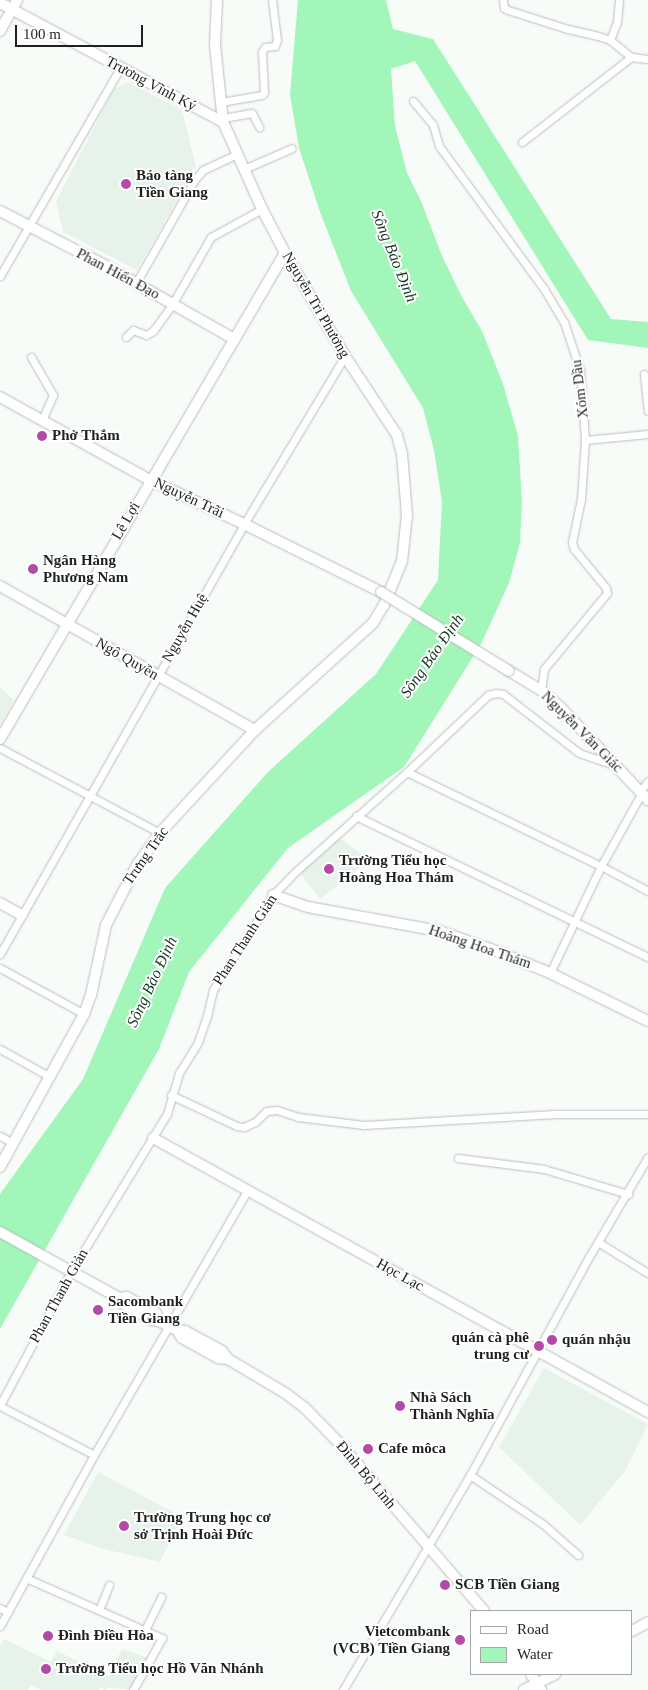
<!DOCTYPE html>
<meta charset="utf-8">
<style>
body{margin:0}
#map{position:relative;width:648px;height:1690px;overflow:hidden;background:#f8fcf9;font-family:Georgia,serif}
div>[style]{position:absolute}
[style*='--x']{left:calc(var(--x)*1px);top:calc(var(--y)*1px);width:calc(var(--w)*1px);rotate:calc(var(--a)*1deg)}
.built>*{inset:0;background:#e7f2ea}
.water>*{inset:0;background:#a2f6ba}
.roads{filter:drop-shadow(0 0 1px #bbbebb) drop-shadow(0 0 1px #bbbebb)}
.street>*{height:7px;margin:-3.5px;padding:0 3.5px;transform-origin:3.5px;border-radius:3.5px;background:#fff}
.secondary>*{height:10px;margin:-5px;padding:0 5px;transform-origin:5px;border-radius:5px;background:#fff}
.bridges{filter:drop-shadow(0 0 1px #bbbebb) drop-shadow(0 0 1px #bbbebb)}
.secondary-bridge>*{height:10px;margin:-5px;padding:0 5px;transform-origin:5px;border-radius:5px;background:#fff}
.dots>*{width:14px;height:14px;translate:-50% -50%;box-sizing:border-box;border:2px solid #fff;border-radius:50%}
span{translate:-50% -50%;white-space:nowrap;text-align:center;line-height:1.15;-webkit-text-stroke:4px #fff;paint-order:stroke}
.street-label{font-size:15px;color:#1f201f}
.poi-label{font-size:15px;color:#1f201f;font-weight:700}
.left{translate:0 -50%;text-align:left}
.right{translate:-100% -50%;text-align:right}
.water-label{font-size:16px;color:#153821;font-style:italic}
.legend{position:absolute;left:470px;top:1610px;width:162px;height:65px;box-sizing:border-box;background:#fff;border:1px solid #a5a6a5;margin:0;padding:6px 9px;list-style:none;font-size:15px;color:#1f201f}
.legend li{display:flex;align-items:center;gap:10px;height:25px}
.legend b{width:25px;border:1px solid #a5a6a5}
.scale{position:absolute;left:15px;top:25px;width:128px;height:22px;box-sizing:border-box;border:2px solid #1f201f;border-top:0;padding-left:6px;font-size:15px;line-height:18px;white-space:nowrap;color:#1f201f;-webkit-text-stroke:4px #fff;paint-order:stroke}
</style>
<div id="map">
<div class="built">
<i style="clip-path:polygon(128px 82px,182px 110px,196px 167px,137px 270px,63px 232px,56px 201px,114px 89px)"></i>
<i style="clip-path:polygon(0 687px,14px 700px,0 724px)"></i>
<i style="clip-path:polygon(338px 837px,367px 858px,360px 867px,320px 899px,298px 871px)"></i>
<i style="clip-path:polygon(544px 1368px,648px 1424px,625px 1471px,580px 1525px,499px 1447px)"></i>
<i style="clip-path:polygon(98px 1472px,182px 1517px,160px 1562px,104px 1549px,64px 1535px)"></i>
<i style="clip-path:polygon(4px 1639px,51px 1662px,57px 1651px,108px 1676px,122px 1649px,154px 1660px,139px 1690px,109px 1688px,105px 1690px,100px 1688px,99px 1690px,41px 1690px,31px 1685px,28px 1690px,0 1690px,0 1647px)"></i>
</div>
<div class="water">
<i style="clip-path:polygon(298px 0,386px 0,393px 29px,433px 39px,611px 319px,648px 322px,648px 348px,588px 340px,415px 61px,391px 69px,395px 126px,407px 173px,421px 201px,442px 256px,462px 297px,482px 331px,503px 384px,518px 436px,522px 502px,520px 543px,509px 583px,481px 644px,404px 767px,288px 848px,189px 972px,159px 1049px,0 1329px,0 1194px,83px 1079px,165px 888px,268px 772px,376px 674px,438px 580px,442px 502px,434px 450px,423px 408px,351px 291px,320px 212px,299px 148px,290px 95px)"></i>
</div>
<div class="roads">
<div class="street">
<i style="--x:503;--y:0;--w:8;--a:83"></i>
<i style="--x:504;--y:8;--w:4;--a:27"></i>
<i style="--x:508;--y:10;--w:63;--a:17.6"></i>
<i style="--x:568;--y:29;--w:31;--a:13"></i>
<i style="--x:598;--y:36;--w:13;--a:18"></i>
<i style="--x:610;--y:40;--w:27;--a:39"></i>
<i style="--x:631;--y:57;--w:17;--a:7"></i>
<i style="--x:610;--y:40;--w:19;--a:-69"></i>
<i style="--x:617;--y:22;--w:22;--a:-85"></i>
<i style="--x:413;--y:101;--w:31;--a:50"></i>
<i style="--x:433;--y:125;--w:22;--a:74"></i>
<i style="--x:439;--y:146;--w:177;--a:53.7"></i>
<i style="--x:544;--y:289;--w:39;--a:59"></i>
<i style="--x:564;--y:322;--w:51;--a:71.6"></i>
<i style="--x:580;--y:370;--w:70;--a:85.9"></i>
<i style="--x:585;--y:440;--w:59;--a:93.9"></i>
<i style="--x:581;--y:499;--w:44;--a:101.8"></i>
<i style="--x:572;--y:542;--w:7;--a:74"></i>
<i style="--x:574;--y:549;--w:50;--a:50.6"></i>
<i style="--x:606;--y:588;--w:5;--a:79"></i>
<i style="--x:607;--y:593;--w:99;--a:129.7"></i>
<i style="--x:544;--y:669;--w:21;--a:98"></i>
<i style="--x:221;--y:102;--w:42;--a:-9.7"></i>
<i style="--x:262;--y:95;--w:4;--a:-56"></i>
<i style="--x:264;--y:92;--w:40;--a:-92.9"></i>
<i style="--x:262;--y:52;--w:6;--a:-59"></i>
<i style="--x:265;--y:47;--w:10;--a:-6"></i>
<i style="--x:275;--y:46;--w:6;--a:-72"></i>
<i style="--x:277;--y:40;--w:40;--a:-97.1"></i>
<i style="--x:223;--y:118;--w:29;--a:-10"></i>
<i style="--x:252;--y:113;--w:16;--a:63"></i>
<i style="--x:522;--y:142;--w:138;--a:-37.9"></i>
<i style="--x:244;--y:169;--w:52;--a:-23.6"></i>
<i style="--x:0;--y:276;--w:240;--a:-60"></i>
<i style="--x:136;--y:283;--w:120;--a:-60.4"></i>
<i style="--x:195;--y:179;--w:12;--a:-48"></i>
<i style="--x:203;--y:170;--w:38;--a:-25"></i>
<i style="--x:126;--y:337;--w:10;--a:-45"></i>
<i style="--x:133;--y:330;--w:14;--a:21"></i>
<i style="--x:146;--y:335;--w:8;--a:-30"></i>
<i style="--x:153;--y:331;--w:34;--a:-54"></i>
<i style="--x:173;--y:303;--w:76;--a:-60.1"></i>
<i style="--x:211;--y:237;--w:58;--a:-28.8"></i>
<i style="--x:31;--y:357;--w:44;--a:59.9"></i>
<i style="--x:53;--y:395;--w:27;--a:114"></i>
<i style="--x:644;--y:374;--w:37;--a:84"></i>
<i style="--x:585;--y:440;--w:63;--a:-5.4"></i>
<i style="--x:0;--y:748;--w:181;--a:28"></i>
<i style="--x:407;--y:772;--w:216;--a:25.9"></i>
<i style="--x:601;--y:866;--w:53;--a:28"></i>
<i style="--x:640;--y:791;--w:13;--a:-51"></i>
<i style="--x:356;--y:816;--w:324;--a:25.8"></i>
<i style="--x:0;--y:954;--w:494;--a:-60.4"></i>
<i style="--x:244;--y:524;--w:196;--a:-59"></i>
<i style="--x:0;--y:968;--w:96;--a:28.7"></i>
<i style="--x:550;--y:973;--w:119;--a:-64.5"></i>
<i style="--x:601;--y:866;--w:82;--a:-60.9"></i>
<i style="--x:0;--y:1049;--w:57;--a:29.2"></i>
<i style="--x:171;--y:1095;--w:73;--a:25.2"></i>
<i style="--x:237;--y:1126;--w:7;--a:8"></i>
<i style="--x:244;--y:1127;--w:12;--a:-24"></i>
<i style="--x:255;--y:1122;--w:16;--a:-43"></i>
<i style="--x:267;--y:1111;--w:10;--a:-6"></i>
<i style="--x:277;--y:1110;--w:22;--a:18"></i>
<i style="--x:298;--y:1117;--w:66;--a:6.9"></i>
<i style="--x:364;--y:1125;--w:188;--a:-3.3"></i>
<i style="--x:552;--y:1114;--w:96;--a:0"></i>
<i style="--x:0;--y:1136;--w:15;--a:28"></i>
<i style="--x:458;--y:1158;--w:87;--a:7.3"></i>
<i style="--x:544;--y:1169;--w:88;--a:16.6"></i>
<i style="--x:598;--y:1242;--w:59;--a:31.8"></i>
<i style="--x:0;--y:1405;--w:153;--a:-61.9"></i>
<i style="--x:72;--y:1270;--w:183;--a:-58.7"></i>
<i style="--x:167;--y:1114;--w:43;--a:-73.7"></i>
<i style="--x:179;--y:1073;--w:36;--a:-58"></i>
<i style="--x:198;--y:1042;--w:28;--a:-71"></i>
<i style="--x:207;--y:1016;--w:27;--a:-77"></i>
<i style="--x:213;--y:990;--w:112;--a:-57.7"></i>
<i style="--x:273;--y:895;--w:30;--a:-46"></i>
<i style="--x:294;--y:873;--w:152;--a:-41.8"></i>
<i style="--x:407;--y:772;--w:112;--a:-43.5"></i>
<i style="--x:488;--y:695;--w:8;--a:-14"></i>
<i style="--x:496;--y:693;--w:7;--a:8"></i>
<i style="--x:503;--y:694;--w:96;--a:37.8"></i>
<i style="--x:579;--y:753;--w:37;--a:19"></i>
<i style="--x:0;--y:1406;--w:106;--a:27.5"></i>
<i style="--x:470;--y:1475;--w:88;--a:33.9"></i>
<i style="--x:543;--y:1524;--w:47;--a:41.5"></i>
<i style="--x:26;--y:1578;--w:149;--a:23.8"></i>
<i style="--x:162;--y:1638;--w:60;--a:119.1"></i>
<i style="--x:0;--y:1608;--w:9;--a:27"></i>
<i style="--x:99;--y:1610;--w:27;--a:-68"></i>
<i style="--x:0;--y:1626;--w:195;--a:-61.2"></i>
<i style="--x:94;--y:1455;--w:307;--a:-59.9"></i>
<i style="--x:145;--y:1630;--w:37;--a:-64"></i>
<i style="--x:343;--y:1690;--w:250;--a:-59.4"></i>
<i style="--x:470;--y:1475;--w:248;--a:-61.4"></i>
<i style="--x:589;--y:1257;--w:116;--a:-59.5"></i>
</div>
<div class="secondary">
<i style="--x:0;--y:3;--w:253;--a:28.1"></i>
<i style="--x:0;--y:31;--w:35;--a:-61"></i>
<i style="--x:0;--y:211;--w:119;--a:27.4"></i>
<i style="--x:106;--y:266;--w:147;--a:29.7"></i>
<i style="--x:0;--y:397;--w:171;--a:29"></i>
<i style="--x:150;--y:480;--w:104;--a:25.1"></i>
<i style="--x:244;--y:524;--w:153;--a:26.4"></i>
<i style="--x:0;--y:586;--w:293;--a:29.5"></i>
<i style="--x:509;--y:671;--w:37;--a:31"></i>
<i style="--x:541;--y:690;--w:27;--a:42"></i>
<i style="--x:561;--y:708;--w:127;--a:46.6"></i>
<i style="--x:0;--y:739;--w:563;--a:-59.61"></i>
<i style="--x:273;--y:895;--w:37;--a:19"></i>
<i style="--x:308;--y:907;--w:133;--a:10.4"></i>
<i style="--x:439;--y:931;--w:64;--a:19.3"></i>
<i style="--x:499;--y:952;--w:55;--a:22.4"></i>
<i style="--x:550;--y:973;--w:109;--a:26.1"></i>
<i style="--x:0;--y:903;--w:25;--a:29"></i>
<i style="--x:153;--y:1138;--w:566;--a:28.97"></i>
<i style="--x:0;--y:1167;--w:175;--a:-61.2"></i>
<i style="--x:84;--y:1014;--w:20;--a:-70"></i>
<i style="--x:91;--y:995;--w:72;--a:-77.9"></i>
<i style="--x:106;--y:925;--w:68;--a:-62.7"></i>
<i style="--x:137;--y:865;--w:39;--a:-54"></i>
<i style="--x:160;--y:833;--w:140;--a:-47.3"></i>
<i style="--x:255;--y:730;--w:159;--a:-42.2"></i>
<i style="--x:373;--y:623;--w:21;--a:-59"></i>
<i style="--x:384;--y:605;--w:48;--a:-67.8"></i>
<i style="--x:402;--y:561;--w:46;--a:-83.8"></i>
<i style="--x:407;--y:515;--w:61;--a:-94.7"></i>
<i style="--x:402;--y:454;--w:20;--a:-105"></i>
<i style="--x:397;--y:435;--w:95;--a:-123.4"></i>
<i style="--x:345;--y:356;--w:119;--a:-120.2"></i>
<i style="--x:285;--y:253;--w:50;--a:-117.6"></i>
<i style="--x:262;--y:209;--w:95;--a:-114.1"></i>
<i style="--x:223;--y:122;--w:77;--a:-95.9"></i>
<i style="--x:215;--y:45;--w:45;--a:-87.5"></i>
<i style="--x:0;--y:1232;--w:136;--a:29"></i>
<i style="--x:119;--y:1298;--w:7;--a:56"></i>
<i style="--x:123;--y:1304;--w:33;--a:29"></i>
<i style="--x:152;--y:1320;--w:7;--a:8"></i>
<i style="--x:159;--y:1321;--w:20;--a:27"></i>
<i style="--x:177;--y:1330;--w:8;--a:7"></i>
<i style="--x:185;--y:1331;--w:42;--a:28.4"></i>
<i style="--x:222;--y:1351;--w:10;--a:53"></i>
<i style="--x:228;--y:1359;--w:66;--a:30.8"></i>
<i style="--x:285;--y:1393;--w:25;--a:37"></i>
<i style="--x:305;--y:1408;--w:54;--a:45.7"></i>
<i style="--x:343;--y:1447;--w:216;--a:49.3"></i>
<i style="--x:119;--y:1298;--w:8;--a:-7"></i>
<i style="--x:127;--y:1297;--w:33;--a:29"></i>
<i style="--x:156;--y:1313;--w:9;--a:69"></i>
<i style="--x:177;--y:1330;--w:9;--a:58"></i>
<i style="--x:182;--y:1338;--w:41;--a:29.1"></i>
<i style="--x:218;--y:1358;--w:10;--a:6"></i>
<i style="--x:632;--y:1631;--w:18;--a:-29"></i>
<i style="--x:531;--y:1674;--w:19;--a:58"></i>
<i style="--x:524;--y:1690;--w:35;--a:-27"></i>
</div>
</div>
<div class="bridges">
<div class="secondary-bridge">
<i style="--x:381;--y:592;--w:150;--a:31.7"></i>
</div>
</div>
<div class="dots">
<i style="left:126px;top:184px;background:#b549a8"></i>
<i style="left:42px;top:436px;background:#b549a8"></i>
<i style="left:33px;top:569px;background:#b549a8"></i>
<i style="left:329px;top:869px;background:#b549a8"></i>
<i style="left:98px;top:1310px;background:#b549a8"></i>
<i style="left:552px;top:1340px;background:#b549a8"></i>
<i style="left:539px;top:1346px;background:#b549a8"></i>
<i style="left:400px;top:1406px;background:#b549a8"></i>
<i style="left:368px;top:1449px;background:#b549a8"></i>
<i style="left:124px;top:1526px;background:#b549a8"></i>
<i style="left:445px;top:1585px;background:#b549a8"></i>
<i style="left:48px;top:1636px;background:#b549a8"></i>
<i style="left:460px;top:1640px;background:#b549a8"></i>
<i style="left:46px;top:1669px;background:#b549a8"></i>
</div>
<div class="street-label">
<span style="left:151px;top:84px;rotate:28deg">Trương Vĩnh Ký</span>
<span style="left:118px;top:274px;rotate:28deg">Phan Hiển Đạo</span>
<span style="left:316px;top:305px;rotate:60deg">Nguyễn Tri Phương</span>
<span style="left:580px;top:389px;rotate:-97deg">Xóm Dầu</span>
<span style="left:189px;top:498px;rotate:25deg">Nguyễn Trãi</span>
<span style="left:126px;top:521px;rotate:-60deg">Lê Lợi</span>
<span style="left:185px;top:628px;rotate:-60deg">Nguyễn Huệ</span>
<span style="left:127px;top:659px;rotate:30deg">Ngô Quyền</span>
<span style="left:582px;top:732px;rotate:45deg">Nguyễn Văn Giác</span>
<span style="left:146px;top:856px;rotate:-55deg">Trưng Trắc</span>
<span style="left:245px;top:940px;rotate:-57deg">Phan Thanh Giản</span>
<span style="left:480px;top:947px;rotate:19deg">Hoàng Hoa Thám</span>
<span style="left:400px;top:1275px;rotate:29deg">Học Lạc</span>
<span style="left:59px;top:1296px;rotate:-61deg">Phan Thanh Giản</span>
<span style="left:366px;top:1475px;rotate:50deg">Đinh Bộ Lĩnh</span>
</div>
<div class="poi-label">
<span class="left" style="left:136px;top:184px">Bảo tàng<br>Tiền Giang</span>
<span class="left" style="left:52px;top:436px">Phở Thắm</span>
<span class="left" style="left:43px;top:569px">Ngân Hàng<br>Phương Nam</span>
<span class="left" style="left:339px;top:869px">Trường Tiểu học<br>Hoàng Hoa Thám</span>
<span class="left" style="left:108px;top:1310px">Sacombank<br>Tiền Giang</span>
<span class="right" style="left:529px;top:1346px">quán cà phê<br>trung cư</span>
<span class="left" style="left:562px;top:1340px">quán nhậu</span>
<span class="left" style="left:410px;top:1406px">Nhà Sách<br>Thành Nghĩa</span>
<span class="left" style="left:378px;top:1449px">Cafe môca</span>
<span class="left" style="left:134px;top:1526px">Trường Trung học cơ<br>sở Trịnh Hoài Đức</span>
<span class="left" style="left:455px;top:1585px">SCB Tiền Giang</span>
<span class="right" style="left:450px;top:1640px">Vietcombank<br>(VCB) Tiền Giang</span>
<span class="left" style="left:58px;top:1636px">Đình Điều Hòa</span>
<span class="left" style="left:56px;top:1669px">Trường Tiểu học Hồ Văn Nhánh</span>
</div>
<div class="water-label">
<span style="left:394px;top:256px;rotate:68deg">Sông Bảo Định</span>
<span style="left:432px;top:656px;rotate:-55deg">Sông Bảo Định</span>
<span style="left:152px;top:982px;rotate:-65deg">Sông Bảo Định</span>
</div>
<ul class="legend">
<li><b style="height:6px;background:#fff"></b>Road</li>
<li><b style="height:14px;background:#a2f6ba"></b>Water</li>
</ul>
<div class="scale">100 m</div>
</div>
